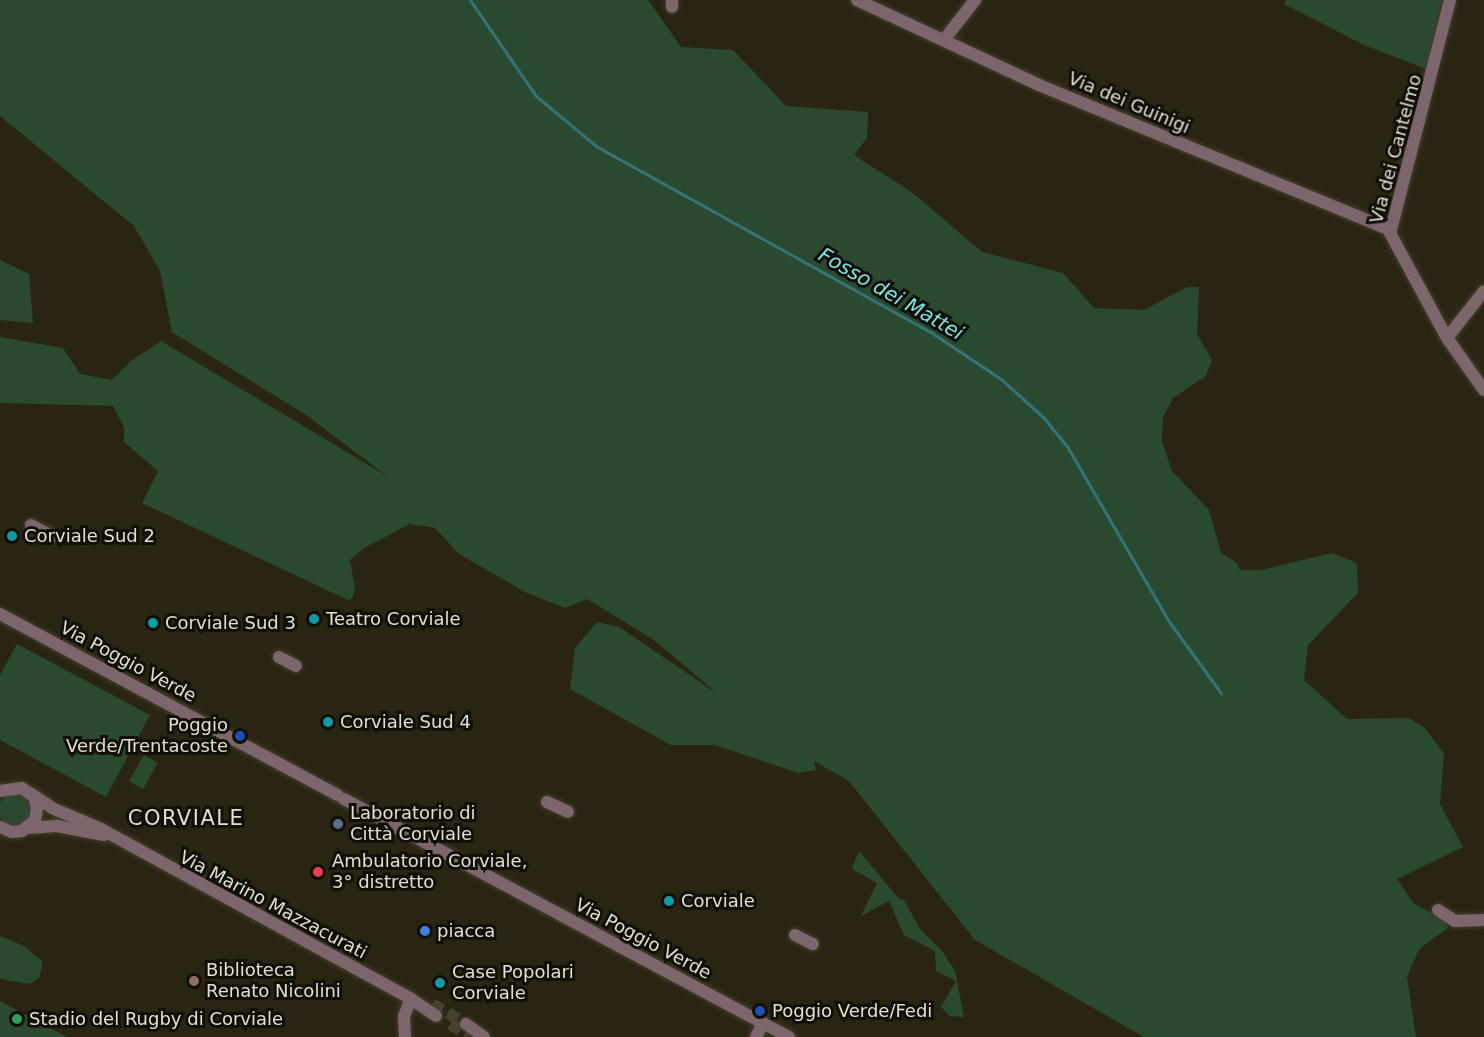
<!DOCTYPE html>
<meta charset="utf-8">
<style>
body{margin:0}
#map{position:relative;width:1484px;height:1037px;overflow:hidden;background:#2a2512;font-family:"DejaVu Sans",sans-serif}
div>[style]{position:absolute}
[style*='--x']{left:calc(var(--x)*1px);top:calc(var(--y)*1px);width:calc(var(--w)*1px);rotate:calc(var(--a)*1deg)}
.green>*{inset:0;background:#2a4a2f;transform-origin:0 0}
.round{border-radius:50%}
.stream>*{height:3px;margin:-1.5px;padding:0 1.5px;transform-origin:1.5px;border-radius:1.5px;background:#357476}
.minor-tunnel>*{height:12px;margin-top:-6px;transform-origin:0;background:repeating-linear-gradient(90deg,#45412f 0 12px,transparent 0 18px)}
.roads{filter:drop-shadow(0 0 2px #443f2d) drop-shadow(0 0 2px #443f2d)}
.minor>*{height:12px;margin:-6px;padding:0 6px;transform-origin:6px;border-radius:6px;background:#7d666b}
.dots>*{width:16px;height:16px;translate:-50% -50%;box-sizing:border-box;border:3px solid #110f07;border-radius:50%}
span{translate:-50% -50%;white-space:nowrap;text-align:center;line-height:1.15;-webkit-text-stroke:6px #110f07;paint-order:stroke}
.street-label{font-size:18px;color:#e1ded2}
.poi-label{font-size:18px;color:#e1ded2}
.left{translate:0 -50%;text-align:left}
.right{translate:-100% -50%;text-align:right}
.water-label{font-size:20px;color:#7ee3e5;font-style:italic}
.quarter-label{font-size:21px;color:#e1ded2;letter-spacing:1.5px}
</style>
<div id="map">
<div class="green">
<i style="clip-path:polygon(0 0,648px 0,681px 47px,733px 50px,786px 106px,868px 112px,867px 138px,854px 155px,913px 193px,982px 252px,1063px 273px,1094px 308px,1144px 310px,1187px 287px,1199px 287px,1197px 334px,1212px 360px,1206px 376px,1173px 398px,1163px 417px,1162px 442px,1172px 471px,1209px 510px,1221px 553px,1237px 563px,1240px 570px,1262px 570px,1332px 553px,1357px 563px,1358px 593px,1308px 645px,1304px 680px,1347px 719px,1409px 718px,1425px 728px,1444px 754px,1440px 804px,1463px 847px,1397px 879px,1414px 904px,1446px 920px,1448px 928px,1419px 949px,1407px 977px,1416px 1037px,1144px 1037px,975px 940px,849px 781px,814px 761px,816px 770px,798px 773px,715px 745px,671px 745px,570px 689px,575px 648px,597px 622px,619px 627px,718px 694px,654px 640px,587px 599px,565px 608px,527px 593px,459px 554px,435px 528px,410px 524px,364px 548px,350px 560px,355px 591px,350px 601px,142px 503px,158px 471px,124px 442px,124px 427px,113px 406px,0 403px,0 337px,63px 348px,80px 374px,112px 380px,131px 361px,161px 341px,387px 476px,306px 415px,172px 332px,160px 271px,134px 226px,0 116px)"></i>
<i style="clip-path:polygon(1286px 0,1442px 0,1426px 69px,1364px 45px,1284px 4px)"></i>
<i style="clip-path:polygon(0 260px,29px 274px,33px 323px,0 320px)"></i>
<i style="clip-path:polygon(17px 644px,150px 715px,106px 797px,0 740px,0 675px)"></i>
<i style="left:144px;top:755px;width:16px;height:30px;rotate:30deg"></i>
<i class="round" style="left:-2px;top:794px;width:32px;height:32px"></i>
<i style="clip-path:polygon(859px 851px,899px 899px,904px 900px,920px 929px,942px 951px,955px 971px,964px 1017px,950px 1016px,941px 1007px,956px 981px,936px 971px,935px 951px,904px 935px,889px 901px,861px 916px,877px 883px,852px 869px)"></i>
<i style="clip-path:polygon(0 936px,24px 946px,43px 962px,39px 978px,30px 984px,0 979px)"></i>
<i style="clip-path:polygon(0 1001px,67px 1037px,0 1037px)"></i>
</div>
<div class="stream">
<i style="--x:470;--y:0;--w:116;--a:55.5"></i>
<i style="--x:536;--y:96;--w:78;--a:39.8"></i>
<i style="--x:596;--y:146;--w:381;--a:29.1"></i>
<i style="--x:929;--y:331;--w:87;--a:33.7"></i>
<i style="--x:1001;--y:379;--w:58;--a:42.2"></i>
<i style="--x:1044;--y:418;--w:38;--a:51"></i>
<i style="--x:1068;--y:448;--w:203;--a:59.8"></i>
<i style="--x:1170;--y:623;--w:87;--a:53.9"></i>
</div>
<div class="minor-tunnel">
<i style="--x:432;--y:1004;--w:39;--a:30"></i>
<i style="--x:450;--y:1024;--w:23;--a:29"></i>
</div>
<div class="roads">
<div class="minor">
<i style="--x:672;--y:0;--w:7;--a:90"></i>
<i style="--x:857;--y:0;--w:201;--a:25"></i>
<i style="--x:1039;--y:85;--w:380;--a:22.4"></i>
<i style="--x:1450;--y:0;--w:241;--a:104.4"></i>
<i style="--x:1390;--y:233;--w:119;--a:61.5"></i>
<i style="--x:1447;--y:338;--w:64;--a:54.6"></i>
<i style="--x:944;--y:40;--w:51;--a:-52.2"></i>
<i style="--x:1447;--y:338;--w:60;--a:-51.8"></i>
<i style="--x:31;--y:525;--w:24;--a:28"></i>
<i style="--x:0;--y:614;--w:383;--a:28.2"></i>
<i style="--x:279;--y:657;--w:19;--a:28"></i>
<i style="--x:0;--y:791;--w:22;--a:-8"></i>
<i style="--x:22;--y:788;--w:15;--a:37"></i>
<i style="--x:34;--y:797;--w:11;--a:75"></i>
<i style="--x:37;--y:808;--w:12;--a:99"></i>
<i style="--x:35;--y:820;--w:17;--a:140"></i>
<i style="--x:22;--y:831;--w:10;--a:174"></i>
<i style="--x:12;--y:832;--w:13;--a:-157"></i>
<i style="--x:30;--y:793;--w:27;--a:34"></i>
<i style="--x:52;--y:808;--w:53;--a:23.2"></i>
<i style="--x:101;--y:829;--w:354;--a:28.7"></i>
<i style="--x:411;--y:999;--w:30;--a:34"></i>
<i style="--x:344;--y:799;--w:505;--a:28.14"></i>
<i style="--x:547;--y:802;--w:23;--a:25"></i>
<i style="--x:27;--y:828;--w:30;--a:-4"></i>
<i style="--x:57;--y:826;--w:48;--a:10.8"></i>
<i style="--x:1438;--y:910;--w:20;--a:33"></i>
<i style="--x:1455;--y:921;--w:29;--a:-2"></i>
<i style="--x:795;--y:935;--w:20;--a:27"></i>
<i style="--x:466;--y:1024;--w:22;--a:36"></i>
<i style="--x:405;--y:1037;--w:21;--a:-93"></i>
<i style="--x:404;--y:1016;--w:18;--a:-68"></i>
<i style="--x:756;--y:1037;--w:16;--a:-63"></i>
</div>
</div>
<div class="dots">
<i style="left:12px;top:536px;background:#0f9aa8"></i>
<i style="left:314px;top:619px;background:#0f9aa8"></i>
<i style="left:153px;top:623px;background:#0f9aa8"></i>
<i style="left:328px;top:722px;background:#0f9aa8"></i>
<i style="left:240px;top:736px;background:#1a4fb4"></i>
<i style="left:338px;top:824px;background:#5c6f8a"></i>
<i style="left:318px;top:872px;background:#e0444e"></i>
<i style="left:669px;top:901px;background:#0f9aa8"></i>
<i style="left:425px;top:931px;background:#3f7fe0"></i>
<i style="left:194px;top:981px;background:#8d6e63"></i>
<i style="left:440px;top:983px;background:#0f9aa8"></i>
<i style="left:760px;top:1011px;background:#1a4fb4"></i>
<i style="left:17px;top:1019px;background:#2e9e5b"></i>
</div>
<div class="street-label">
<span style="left:1129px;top:103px;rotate:23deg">Via dei Guinigi</span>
<span style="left:1396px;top:149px;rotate:-75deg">Via dei Cantelmo</span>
<span style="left:128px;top:662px;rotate:28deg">Via Poggio Verde</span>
<span style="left:273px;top:905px;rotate:28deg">Via Marino Mazzacurati</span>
<span style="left:643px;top:939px;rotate:28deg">Via Poggio Verde</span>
</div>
<div class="poi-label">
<span class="left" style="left:24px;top:536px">Corviale Sud 2</span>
<span class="left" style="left:326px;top:619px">Teatro Corviale</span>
<span class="left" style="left:165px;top:623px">Corviale Sud 3</span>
<span class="left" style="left:340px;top:722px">Corviale Sud 4</span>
<span class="right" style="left:228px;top:736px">Poggio<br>Verde/Trentacoste</span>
<span class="left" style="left:350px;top:824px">Laboratorio di<br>Città Corviale</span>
<span class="left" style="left:332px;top:872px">Ambulatorio Corviale,<br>3° distretto</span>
<span class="left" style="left:681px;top:901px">Corviale</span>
<span class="left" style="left:437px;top:931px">piacca</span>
<span class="left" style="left:206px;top:981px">Biblioteca<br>Renato Nicolini</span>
<span class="left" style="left:452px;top:983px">Case Popolari<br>Corviale</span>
<span class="left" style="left:772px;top:1011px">Poggio Verde/Fedi</span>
<span class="left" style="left:29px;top:1019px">Stadio del Rugby di Corviale</span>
</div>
<div class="water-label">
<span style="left:891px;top:294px;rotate:30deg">Fosso dei Mattei</span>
</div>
<div class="quarter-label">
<span style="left:186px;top:818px">CORVIALE</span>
</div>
</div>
